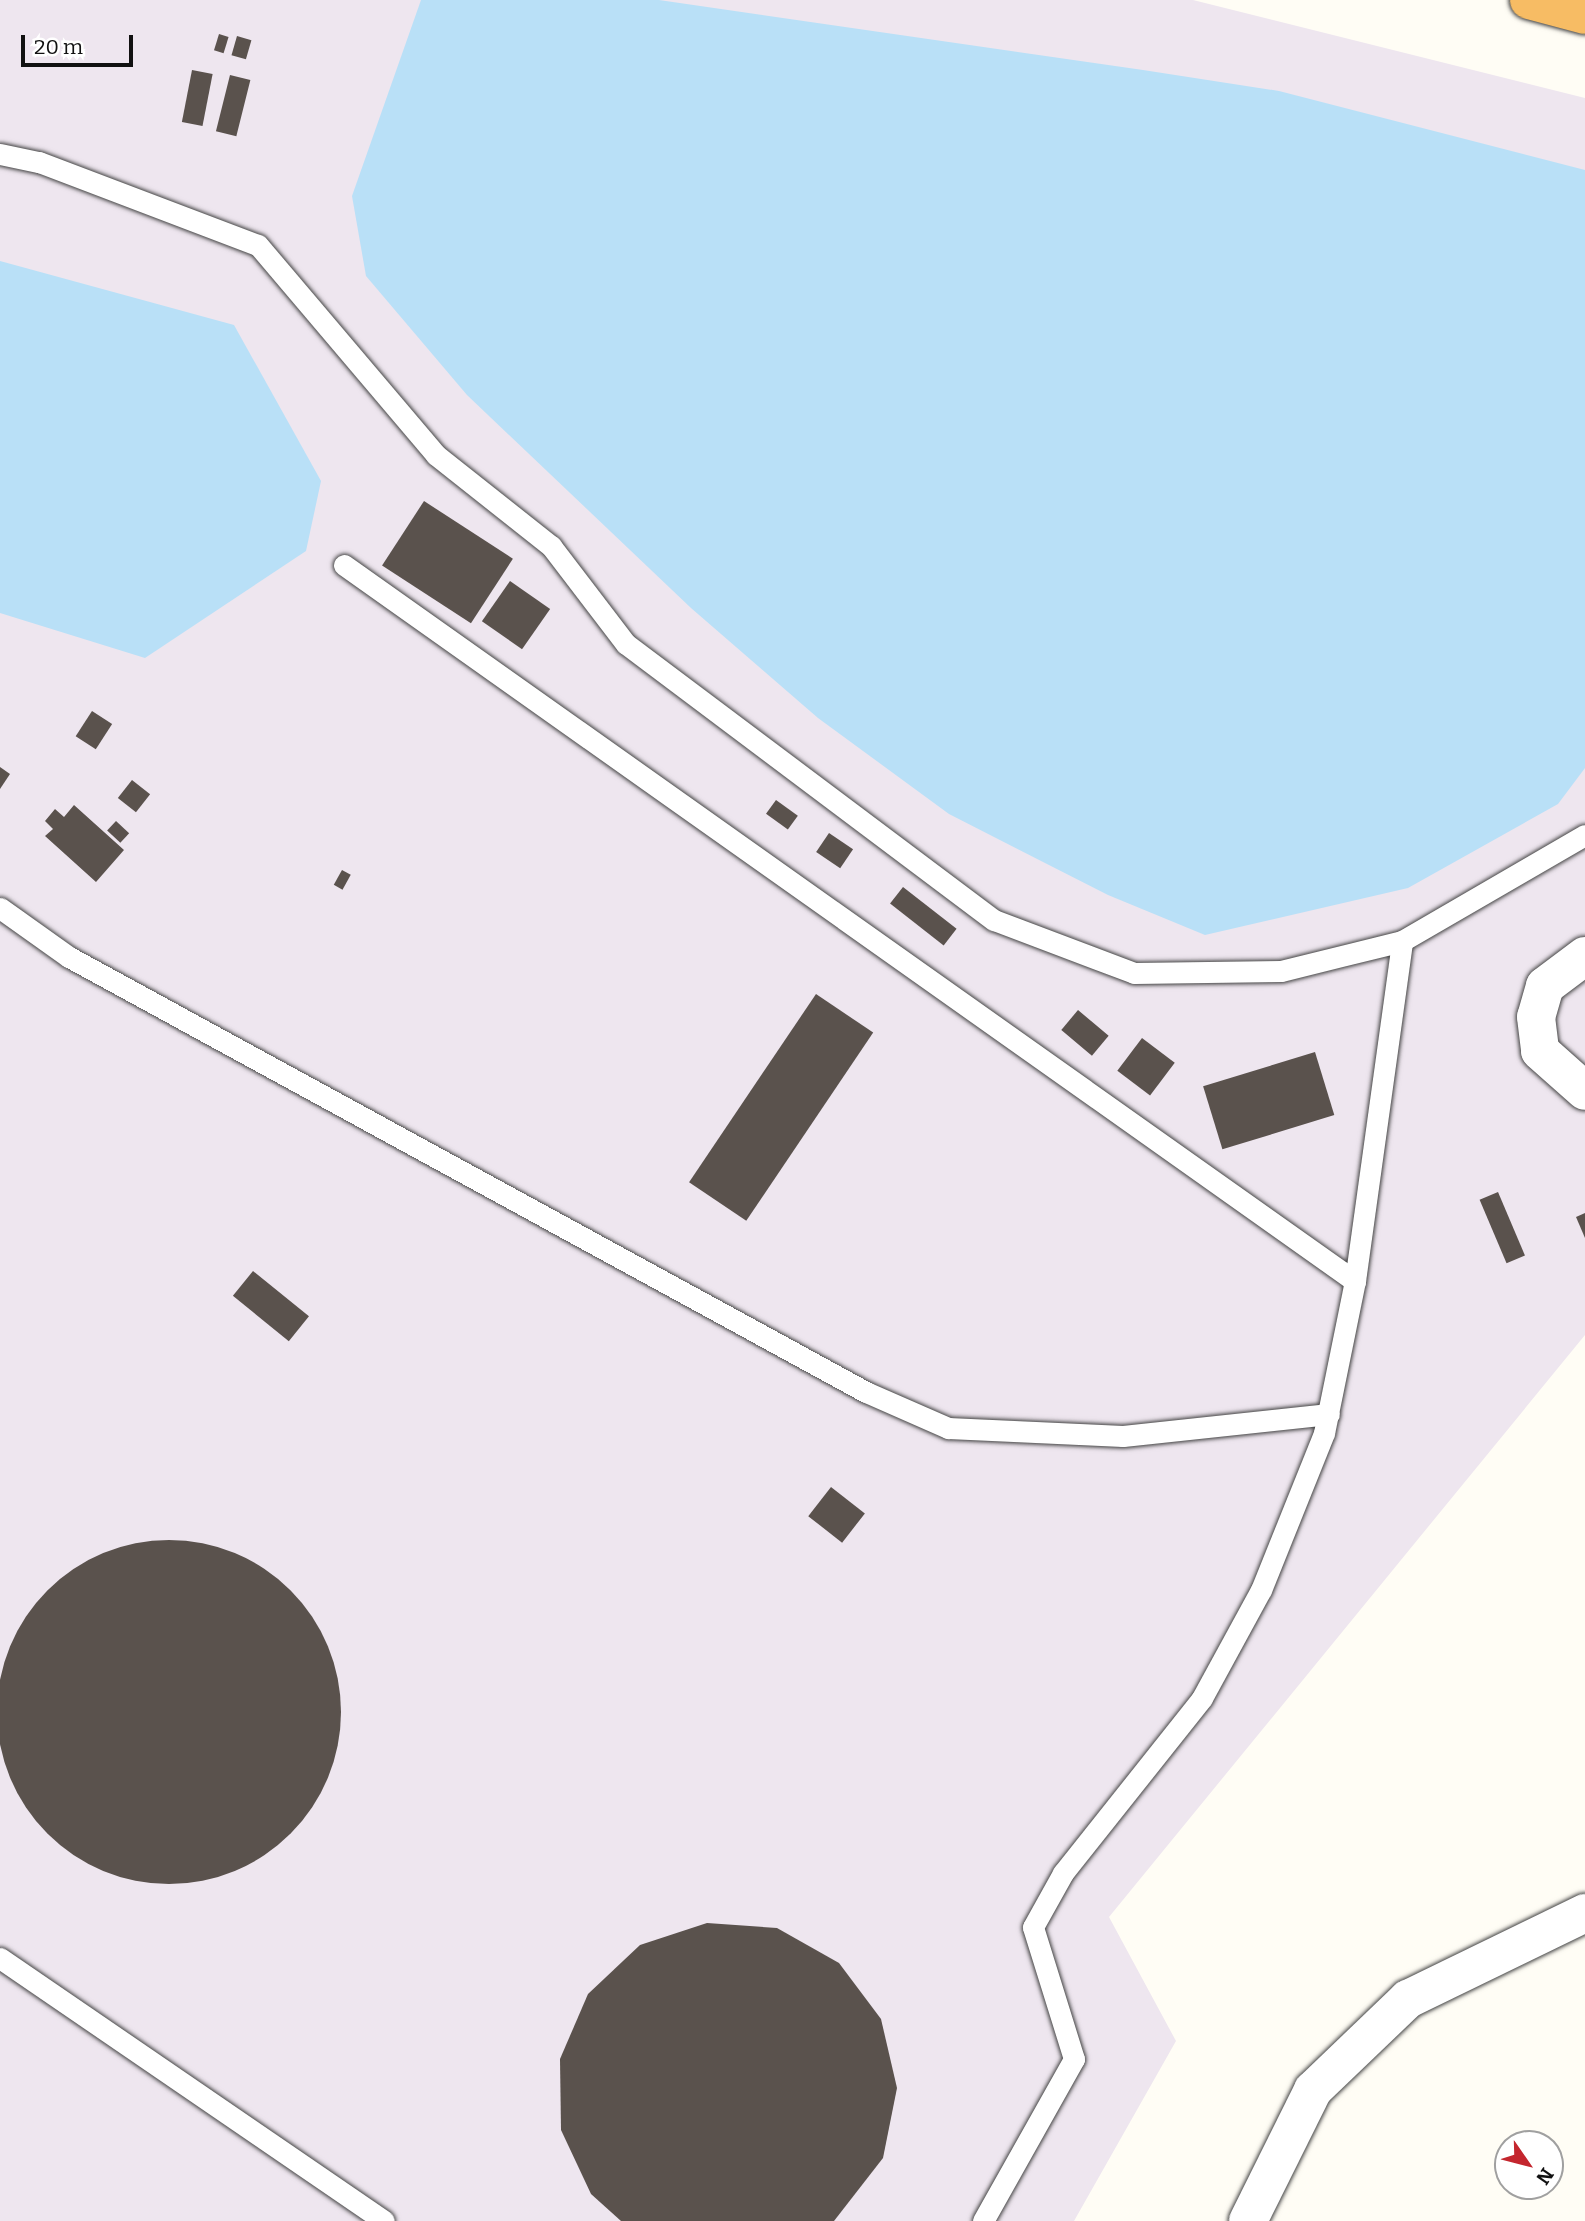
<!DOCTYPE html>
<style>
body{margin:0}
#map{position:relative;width:1585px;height:2221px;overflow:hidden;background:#fffdf5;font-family:Bitter,serif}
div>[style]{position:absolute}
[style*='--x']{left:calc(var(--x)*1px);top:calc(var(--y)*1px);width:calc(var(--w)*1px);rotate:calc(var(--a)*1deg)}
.industrial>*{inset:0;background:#eee6ef}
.water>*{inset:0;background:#b9e0f7}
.building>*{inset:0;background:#5a524d;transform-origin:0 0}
.round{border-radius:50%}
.roads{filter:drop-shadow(0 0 2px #444) drop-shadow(0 0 2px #444)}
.service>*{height:21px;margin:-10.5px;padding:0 10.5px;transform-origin:10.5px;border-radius:10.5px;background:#fff}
.minor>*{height:38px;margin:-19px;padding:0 19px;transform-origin:19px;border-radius:19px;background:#fff}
.trunk>*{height:38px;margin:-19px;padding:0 19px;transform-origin:19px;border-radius:19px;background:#f7bc64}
span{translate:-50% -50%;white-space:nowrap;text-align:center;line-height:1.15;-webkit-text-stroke:7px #fff;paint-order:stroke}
.north{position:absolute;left:1494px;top:2130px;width:70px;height:70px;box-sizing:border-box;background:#fff;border:2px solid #a0a0a0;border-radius:50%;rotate:125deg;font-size:19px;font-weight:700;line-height:28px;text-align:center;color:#111}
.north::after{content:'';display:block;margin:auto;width:24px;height:32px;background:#c4262e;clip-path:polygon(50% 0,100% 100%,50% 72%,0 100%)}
.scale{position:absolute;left:21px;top:35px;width:112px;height:32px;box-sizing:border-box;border:4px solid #111;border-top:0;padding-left:9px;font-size:21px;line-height:24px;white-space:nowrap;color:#111;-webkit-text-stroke:5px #fff;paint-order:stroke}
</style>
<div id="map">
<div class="industrial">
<i style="clip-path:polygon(0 0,1193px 0,1585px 98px,1585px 1335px,1109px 1917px,1176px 2041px,1074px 2221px,0 2221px)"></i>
</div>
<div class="water">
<i style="clip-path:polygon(421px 0,659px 0,1143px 70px,1279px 91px,1585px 170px,1585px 768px,1558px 804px,1408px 888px,1205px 935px,1108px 895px,949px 814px,818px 718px,691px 608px,467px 395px,366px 276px,352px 196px)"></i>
<i style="clip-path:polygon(0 261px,234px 325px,321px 481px,306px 551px,145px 658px,0 613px)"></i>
</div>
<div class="building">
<i style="left:219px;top:34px;width:10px;height:17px;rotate:17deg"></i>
<i style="left:237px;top:36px;width:15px;height:20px;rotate:16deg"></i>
<i style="left:192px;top:70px;width:21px;height:53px;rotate:11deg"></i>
<i style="left:230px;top:75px;width:21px;height:58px;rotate:14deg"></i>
<i style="left:424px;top:501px;width:106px;height:77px;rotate:33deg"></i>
<i style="left:510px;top:581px;width:49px;height:49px;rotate:35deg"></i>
<i style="left:92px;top:711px;width:24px;height:30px;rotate:33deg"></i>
<i style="clip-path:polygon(0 767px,10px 774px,0 789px)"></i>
<i style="left:132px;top:780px;width:23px;height:23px;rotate:38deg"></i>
<i style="left:776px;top:800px;width:27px;height:17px;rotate:36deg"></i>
<i style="clip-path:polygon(74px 805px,124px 850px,96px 882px,45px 836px,53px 829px,45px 821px,55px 809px,64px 817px)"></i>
<i style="left:116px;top:821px;width:18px;height:13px;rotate:43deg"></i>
<i style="left:829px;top:833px;width:29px;height:23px;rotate:34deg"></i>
<i style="left:342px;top:870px;width:10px;height:17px;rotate:29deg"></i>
<i style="left:903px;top:887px;width:68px;height:21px;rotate:38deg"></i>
<i style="left:816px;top:994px;width:69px;height:227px;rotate:34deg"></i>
<i style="left:1078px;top:1010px;width:40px;height:26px;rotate:40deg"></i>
<i style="left:1142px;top:1038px;width:41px;height:41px;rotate:37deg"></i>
<i style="left:1315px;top:1052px;width:66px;height:117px;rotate:73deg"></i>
<i style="left:1498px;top:1192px;width:69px;height:20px;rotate:67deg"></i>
<i style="clip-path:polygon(1585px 1213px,1585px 1238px,1576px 1217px)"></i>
<i style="left:253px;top:1271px;width:72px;height:32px;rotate:39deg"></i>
<i style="left:831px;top:1487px;width:43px;height:37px;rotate:38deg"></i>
<i class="round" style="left:-3px;top:1540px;width:344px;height:344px"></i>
<i style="clip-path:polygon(707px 1923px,777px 1928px,839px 1963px,881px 2019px,897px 2088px,883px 2158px,834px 2221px,621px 2221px,591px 2194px,561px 2130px,560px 2059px,588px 1994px,640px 1945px)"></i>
</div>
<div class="roads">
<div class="service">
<i style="--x:0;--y:154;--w:40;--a:12"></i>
<i style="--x:39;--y:162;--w:234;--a:20.8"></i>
<i style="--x:258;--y:245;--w:275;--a:49.7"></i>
<i style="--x:436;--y:455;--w:147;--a:38.4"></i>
<i style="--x:551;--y:546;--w:123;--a:52.6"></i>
<i style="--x:626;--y:644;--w:460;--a:36.9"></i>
<i style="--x:994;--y:920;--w:150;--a:20.7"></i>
<i style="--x:1134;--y:973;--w:147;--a:-0.8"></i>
<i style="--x:1281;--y:971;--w:125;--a:-13.9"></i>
<i style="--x:1402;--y:941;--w:211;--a:-30.1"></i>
<i style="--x:344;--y:565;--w:1239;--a:35.31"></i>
<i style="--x:0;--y:908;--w:85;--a:35.4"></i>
<i style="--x:69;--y:957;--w:908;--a:28.63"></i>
<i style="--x:866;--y:1392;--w:90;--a:23.7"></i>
<i style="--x:948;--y:1428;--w:175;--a:2.6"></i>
<i style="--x:1123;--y:1436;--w:207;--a:-6.1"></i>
<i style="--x:0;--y:1958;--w:465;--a:34.4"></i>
<i style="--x:983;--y:2221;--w:186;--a:-60.7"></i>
<i style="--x:1074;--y:2059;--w:138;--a:-107.3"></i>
<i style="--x:1033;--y:1927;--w:62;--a:-60.9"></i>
<i style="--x:1063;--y:1873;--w:223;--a:-51.5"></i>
<i style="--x:1202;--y:1698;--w:123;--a:-61.4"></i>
<i style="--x:1261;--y:1590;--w:169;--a:-68.1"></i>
<i style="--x:1324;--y:1433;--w:155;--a:-78.5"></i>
<i style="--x:1355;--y:1281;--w:343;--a:-82.1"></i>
</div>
<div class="minor">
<i style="--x:1585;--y:956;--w:50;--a:143.1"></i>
<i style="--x:1545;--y:986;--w:32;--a:106"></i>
<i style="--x:1536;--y:1017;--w:34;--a:83"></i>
<i style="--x:1540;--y:1051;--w:60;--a:41.6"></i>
<i style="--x:1248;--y:2221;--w:146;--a:-63.6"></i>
<i style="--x:1313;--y:2090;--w:132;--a:-43.8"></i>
<i style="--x:1408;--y:1999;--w:197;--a:-25.9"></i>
</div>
<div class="trunk">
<i style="--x:1529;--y:0;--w:58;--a:15"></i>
</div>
</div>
<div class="north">N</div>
<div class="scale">20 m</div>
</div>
